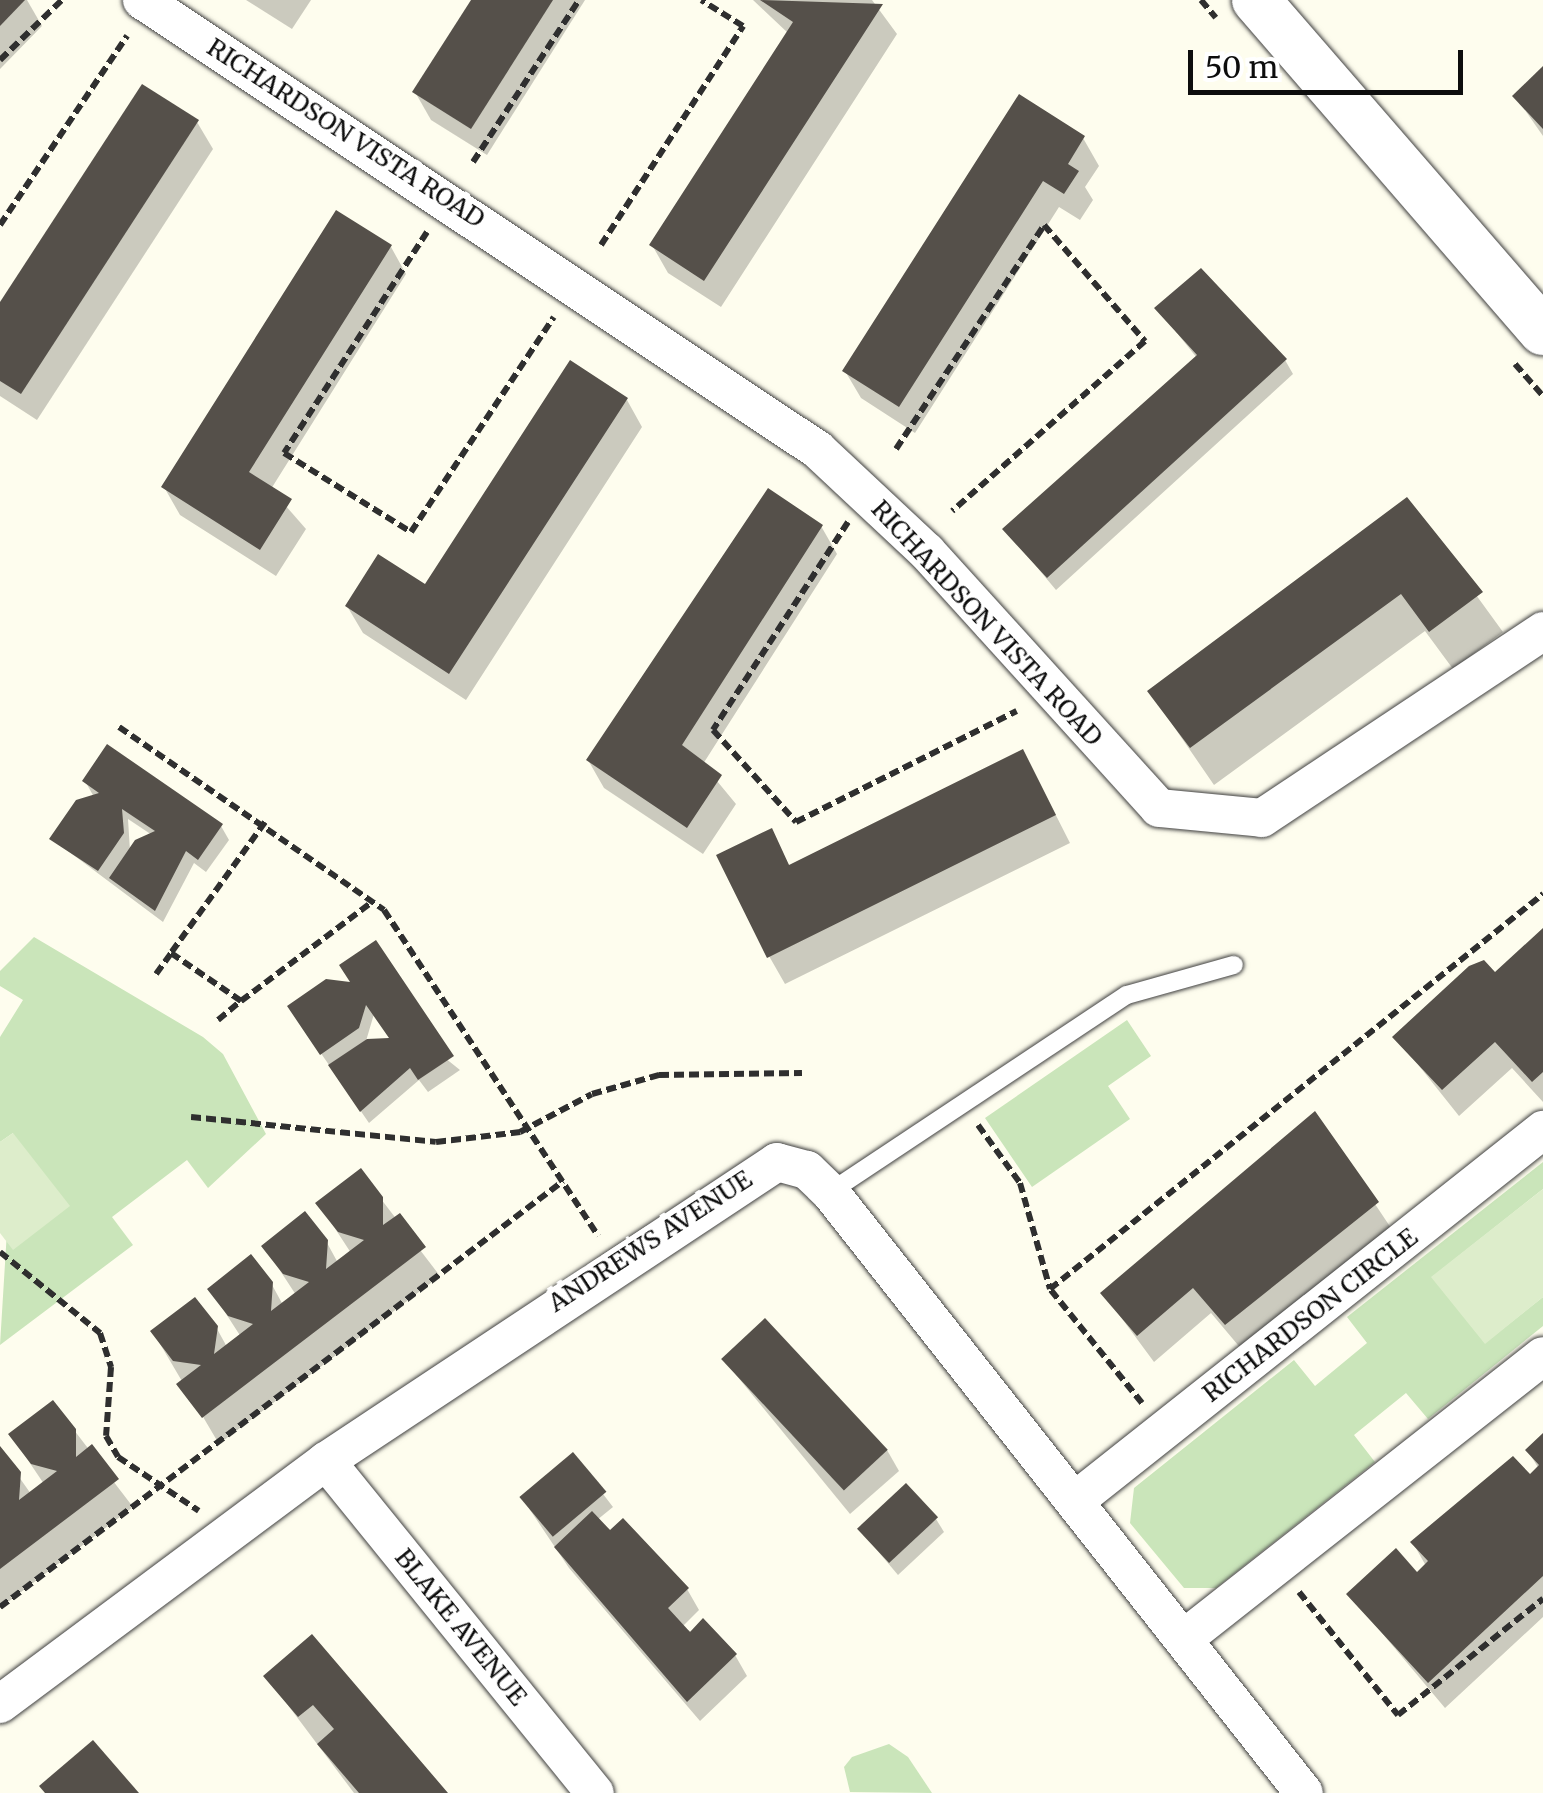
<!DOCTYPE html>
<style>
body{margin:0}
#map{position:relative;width:1543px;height:1793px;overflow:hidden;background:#fefdee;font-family:Merriweather,serif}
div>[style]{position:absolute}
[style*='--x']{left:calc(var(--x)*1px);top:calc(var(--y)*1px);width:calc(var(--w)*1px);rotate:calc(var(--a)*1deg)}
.green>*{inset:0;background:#cae5ba}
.pitch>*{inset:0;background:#ddedcb}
.shadow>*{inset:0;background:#0003}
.building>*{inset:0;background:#55504a;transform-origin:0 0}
.path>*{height:6px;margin-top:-3px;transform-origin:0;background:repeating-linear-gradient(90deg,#2f2f2f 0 10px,transparent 0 15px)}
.roads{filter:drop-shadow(0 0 2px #404040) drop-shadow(0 0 2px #404040)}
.service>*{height:18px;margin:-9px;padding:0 9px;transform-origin:9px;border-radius:9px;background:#fff}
.minor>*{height:38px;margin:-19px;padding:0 19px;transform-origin:19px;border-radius:19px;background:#fff}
.tertiary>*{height:48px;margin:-24px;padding:0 24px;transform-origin:24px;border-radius:24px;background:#fff}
span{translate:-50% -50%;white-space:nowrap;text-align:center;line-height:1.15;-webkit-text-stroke:10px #fff;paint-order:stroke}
.street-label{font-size:25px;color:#0d0d0d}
.scale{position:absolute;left:1188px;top:50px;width:275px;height:45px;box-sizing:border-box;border:5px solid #0d0d0d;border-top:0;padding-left:12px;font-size:30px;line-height:35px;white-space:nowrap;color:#0d0d0d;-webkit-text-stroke:8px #fff;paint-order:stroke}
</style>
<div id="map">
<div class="green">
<i style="clip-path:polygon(34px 937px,203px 1037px,223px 1054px,266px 1134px,208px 1188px,187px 1160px,112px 1217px,133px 1245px,0 1345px,13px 1133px,0 1142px,0 1037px,23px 1000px,0 986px,0 971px)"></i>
<i style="clip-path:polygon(1127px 1020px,1151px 1056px,1108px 1086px,1130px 1119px,1032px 1187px,985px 1118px)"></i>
<i style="clip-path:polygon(1543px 1162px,1543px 1189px,1432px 1277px,1485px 1343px,1543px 1297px,1543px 1326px,1428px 1419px,1406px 1393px,1354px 1435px,1375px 1462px,1216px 1588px,1184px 1588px,1130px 1523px,1134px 1488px,1294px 1360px,1315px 1386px,1367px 1343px,1347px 1317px)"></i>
<i style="clip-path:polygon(889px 1744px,908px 1757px,932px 1793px,850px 1792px,844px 1767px,852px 1757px)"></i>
</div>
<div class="pitch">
<i style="clip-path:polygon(13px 1133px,70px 1206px,13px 1250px,0 1233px,0 1142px)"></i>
<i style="clip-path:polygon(1543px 1189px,1543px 1297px,1485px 1344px,1431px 1277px)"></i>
</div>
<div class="shadow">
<i style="clip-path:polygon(0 0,27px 0,42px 26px,0 69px)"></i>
<i style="clip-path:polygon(246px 0,311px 0,292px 29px)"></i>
<i style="clip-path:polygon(474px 0,585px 0,487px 155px,431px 120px,415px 92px)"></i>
<i style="clip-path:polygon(753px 0,872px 0,897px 34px,721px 307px,668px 273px,652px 245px,789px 34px)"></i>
<i style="clip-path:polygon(1543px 70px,1543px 136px,1515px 96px)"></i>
<i style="clip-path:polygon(197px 122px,213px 149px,37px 420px,0 396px,0 307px)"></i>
<i style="clip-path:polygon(1083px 138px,1099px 166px,1085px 187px,1093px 200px,1080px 220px,1059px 207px,915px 433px,861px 398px,845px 371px)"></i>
<i style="clip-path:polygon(391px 247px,406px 274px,271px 489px,306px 529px,276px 576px,180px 515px,164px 487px)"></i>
<i style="clip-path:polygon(1157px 308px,1285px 360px,1293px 374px,1056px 590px,1005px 529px,1197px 358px)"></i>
<i style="clip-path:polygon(627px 400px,642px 427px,466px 700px,363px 633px,347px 606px,426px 588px)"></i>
<i style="clip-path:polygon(1407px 500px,1503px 632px,1453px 669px,1425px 631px,1214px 785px,1150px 692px)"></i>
<i style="clip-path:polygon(821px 526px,837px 554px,703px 764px,736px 804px,703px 854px,604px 788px,588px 760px)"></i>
<i style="clip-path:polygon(1038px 780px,1070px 843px,785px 984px,769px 956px,771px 832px,790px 867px)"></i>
<i style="clip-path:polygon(evenodd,85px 781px,221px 826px,229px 840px,206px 872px,194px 863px,163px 922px,52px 839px,94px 797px,85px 781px,128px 819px,152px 835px,130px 851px,128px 819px)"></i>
<i style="clip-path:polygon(1543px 931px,1543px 1102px,1512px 1068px,1459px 1116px,1396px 1037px,1494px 976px)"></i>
<i style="clip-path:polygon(evenodd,353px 984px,460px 1070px,428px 1092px,419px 1080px,369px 1123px,298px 1020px,353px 984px,374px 1014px,392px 1040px,366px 1041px,374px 1014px)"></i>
<i style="clip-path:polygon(1315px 1114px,1393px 1231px,1243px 1351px,1211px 1313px,1154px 1362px,1103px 1293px)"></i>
<i style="clip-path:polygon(381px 1199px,440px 1276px,219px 1444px,153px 1332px,216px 1327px,227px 1347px,241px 1337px,210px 1289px,271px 1283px,283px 1305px,296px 1295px,264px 1246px,326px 1241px,338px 1263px,351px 1253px,319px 1204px)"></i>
<i style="clip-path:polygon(723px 1359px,887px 1450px,899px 1471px,850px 1514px)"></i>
<i style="clip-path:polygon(74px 1430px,133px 1507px,0 1608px,0 1450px,31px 1494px,44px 1484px,11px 1435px)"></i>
<i style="clip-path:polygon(1543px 1437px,1543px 1617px,1445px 1708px,1350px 1595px,1416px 1575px,1426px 1566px,1413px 1543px,1529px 1478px,1539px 1469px,1528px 1451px)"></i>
<i style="clip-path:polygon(573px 1455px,613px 1507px,597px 1520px,687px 1589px,699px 1610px,682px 1627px,735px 1655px,747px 1676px,700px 1721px,569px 1568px,522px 1498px)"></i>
<i style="clip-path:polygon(936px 1519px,944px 1532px,898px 1575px,860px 1530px)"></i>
<i style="clip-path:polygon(312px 1637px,445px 1793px,354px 1793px,266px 1676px)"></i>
</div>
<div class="building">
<i style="clip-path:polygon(0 0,25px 0,0 26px)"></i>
<i style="clip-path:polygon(471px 0,553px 0,471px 129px,412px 92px)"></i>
<i style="clip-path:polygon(760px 0,883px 4px,704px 281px,649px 245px,793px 22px)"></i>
<i style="clip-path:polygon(1543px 66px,1543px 129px,1512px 96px)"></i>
<i style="clip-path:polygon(142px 84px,199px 120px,21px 394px,0 381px,0 302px)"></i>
<i style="clip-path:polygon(1019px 94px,1085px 136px,1068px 164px,1079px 171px,1064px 194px,1043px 181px,899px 407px,842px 371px)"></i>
<i style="clip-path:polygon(336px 210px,392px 245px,249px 472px,292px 499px,260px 550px,161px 487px)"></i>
<i style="clip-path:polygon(1201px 268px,1287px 359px,1047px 578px,1002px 529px,1197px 355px,1154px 308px)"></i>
<i style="clip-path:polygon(570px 360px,628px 398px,449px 674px,345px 606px,378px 554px,425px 584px)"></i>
<i style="clip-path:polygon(768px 488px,823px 525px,682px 745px,722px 775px,687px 828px,586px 760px)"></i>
<i style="clip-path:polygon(1407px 497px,1483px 592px,1429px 632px,1401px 594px,1190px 748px,1147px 691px)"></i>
<i style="clip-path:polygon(107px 744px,223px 824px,198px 860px,186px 851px,155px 911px,109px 878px,135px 840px,155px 831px,122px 809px,124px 833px,98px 871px,49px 839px,76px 800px,99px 793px,82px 781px)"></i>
<i style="clip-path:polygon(1023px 749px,1056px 815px,767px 958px,716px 855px,772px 828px,789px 865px)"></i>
<i style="clip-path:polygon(1543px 928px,1543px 1072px,1532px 1082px,1495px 1042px,1442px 1090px,1392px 1037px,1469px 966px,1484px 960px,1495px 972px)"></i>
<i style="clip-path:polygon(376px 940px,454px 1056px,418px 1080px,410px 1068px,360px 1112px,328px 1065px,367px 1039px,389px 1038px,366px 1005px,359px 1028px,320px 1055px,287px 1006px,326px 979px,350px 982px,339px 965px)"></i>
<i style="clip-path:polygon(1315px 1111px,1379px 1202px,1225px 1325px,1193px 1288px,1137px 1336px,1100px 1293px)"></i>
<i style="clip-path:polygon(361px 1168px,383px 1197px,383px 1225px,400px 1213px,426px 1247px,202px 1418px,176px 1384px,201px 1365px,173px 1361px,150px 1331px,195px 1297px,218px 1326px,214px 1354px,253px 1324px,228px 1316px,207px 1289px,251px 1254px,273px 1282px,271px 1311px,309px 1282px,283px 1274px,261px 1246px,305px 1211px,328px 1240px,326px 1269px,364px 1240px,338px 1232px,315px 1203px)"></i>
<i style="left:765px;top:1318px;width:180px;height:60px;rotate:47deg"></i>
<i style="clip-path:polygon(53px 1400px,76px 1429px,76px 1457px,92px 1444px,119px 1479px,0 1569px,0 1446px,21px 1472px,19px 1500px,57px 1471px,31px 1464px,8px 1434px)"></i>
<i style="clip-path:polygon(1543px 1433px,1543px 1576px,1428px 1683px,1346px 1594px,1396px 1548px,1417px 1572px,1428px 1561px,1410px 1542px,1513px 1456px,1530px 1474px,1539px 1465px,1525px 1450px)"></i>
<i style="left:573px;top:1452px;width:52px;height:70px;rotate:50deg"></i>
<i style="left:906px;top:1483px;width:47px;height:67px;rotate:47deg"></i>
<i style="clip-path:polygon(592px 1511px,610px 1530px,623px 1518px,689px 1588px,668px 1608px,690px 1632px,703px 1618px,737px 1654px,687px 1702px,554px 1547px)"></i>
<i style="clip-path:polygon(312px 1634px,448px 1793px,359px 1793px,317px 1744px,334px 1729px,313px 1705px,298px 1717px,263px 1676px)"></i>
<i style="clip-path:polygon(93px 1740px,139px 1793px,45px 1793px,39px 1786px)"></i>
</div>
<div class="path">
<i style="--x:1201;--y:0;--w:23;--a:50"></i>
<i style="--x:0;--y:60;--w:86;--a:-44.1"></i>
<i style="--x:473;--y:162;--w:194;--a:-56.8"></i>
<i style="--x:0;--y:225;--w:228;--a:-56.1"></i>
<i style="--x:427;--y:232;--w:263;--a:122.9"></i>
<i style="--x:284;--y:453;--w:150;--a:31.9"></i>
<i style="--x:411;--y:532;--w:258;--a:-56.4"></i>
<i style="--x:601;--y:245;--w:261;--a:-57"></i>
<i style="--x:743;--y:26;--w:49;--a:-148.2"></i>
<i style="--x:1515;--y:364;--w:43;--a:48.8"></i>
<i style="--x:896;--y:449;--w:268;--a:-56.5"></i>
<i style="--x:1044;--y:225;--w:154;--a:49"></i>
<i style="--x:1145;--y:341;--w:257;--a:138.6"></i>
<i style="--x:848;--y:522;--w:248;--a:123"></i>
<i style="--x:713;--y:730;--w:124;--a:47.9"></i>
<i style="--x:796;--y:822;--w:247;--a:-26.7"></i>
<i style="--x:119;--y:727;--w:322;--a:34.6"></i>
<i style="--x:384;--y:910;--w:390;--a:56.7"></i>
<i style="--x:265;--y:822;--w:161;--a:125.7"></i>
<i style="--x:171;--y:953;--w:85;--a:34.4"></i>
<i style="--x:241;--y:1001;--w:164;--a:-37.1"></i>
<i style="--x:156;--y:974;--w:26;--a:-54"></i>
<i style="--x:218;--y:1020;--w:30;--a:-40"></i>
<i style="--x:191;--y:1117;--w:246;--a:5.8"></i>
<i style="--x:436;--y:1142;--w:85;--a:-6.8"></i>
<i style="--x:520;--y:1132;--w:81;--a:-27.8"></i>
<i style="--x:592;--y:1094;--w:70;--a:-15.8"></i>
<i style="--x:659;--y:1075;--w:143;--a:-0.8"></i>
<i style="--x:978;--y:1125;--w:72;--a:54.1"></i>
<i style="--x:1020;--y:1183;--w:110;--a:74.2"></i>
<i style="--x:0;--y:1252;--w:129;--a:39"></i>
<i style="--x:100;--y:1333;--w:36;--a:72"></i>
<i style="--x:111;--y:1367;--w:69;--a:94.1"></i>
<i style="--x:106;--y:1436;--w:24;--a:60"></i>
<i style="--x:118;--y:1457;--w:97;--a:33.7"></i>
<i style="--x:1142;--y:1403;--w:146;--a:-128.9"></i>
<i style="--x:1050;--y:1289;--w:632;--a:-38.7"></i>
<i style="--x:1299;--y:1592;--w:158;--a:51.2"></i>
<i style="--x:1398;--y:1715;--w:186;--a:-38.7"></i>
<i style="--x:0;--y:1607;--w:706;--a:-37.11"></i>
</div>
<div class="roads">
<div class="service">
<i style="--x:830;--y:1192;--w:356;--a:-33.6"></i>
<i style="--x:1127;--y:995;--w:111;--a:-15.7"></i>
</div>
<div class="minor">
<i style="--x:142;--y:0;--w:812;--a:33.65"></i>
<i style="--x:818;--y:450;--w:149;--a:43.1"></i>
<i style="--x:927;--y:552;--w:345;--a:47.8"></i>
<i style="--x:1159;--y:808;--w:103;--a:5.5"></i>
<i style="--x:1262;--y:818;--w:338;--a:-33.6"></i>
<i style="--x:326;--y:1461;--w:427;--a:51"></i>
<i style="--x:1076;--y:1500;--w:596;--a:-38.39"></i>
<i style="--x:1186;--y:1637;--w:454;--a:-38.2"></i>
<i style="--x:0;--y:1704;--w:407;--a:-36.7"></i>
<i style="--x:326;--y:1461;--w:541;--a:-33.54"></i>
<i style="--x:777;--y:1162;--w:31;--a:15"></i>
<i style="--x:807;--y:1170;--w:32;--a:44"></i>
<i style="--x:830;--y:1192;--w:765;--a:51.74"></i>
</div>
<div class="tertiary">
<i style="--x:1256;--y:0;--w:438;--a:49.1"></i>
</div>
</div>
<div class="street-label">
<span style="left:346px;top:133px;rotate:33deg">RICHARDSON VISTA ROAD</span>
<span style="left:987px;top:623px;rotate:47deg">RICHARDSON VISTA ROAD</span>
<span style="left:650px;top:1241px;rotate:-33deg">ANDREWS AVENUE</span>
<span style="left:1310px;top:1315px;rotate:-38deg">RICHARDSON CIRCLE</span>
<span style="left:461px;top:1627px;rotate:51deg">BLAKE AVENUE</span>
</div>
<div class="scale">50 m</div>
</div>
